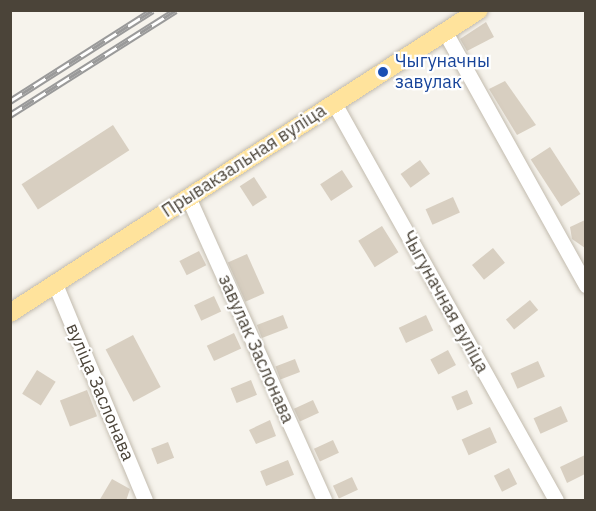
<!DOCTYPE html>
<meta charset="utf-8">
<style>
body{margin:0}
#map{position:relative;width:596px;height:511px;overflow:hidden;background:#f6f3ec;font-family:"IBM Plex Sans",sans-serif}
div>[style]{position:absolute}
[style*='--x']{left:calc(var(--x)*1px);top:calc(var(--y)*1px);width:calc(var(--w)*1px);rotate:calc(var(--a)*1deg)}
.building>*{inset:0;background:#d8cfc1;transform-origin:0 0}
.roads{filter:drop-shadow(0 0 2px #c2bbae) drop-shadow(0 0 2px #c2bbae)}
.minor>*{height:15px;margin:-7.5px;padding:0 7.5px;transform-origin:7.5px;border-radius:7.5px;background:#fff}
.major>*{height:18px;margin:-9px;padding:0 9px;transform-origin:9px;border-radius:9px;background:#ffe39c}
.rail>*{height:7px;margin-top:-3.5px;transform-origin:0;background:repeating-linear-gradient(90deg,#fff 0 14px,#9a9a9a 0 28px);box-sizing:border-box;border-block:2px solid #9a9a9a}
.dots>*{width:16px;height:16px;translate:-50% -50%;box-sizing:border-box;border:3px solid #fff;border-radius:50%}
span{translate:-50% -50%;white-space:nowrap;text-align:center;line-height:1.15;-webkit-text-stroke:4.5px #fff;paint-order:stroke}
.transit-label{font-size:18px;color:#164399}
.left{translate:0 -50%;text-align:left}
.street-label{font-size:18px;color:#4b4439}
.frame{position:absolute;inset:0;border:12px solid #4b4439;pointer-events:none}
</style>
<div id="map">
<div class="building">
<i style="clip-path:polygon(486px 22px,494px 37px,467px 51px,460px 39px)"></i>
<i style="clip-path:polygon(505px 81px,536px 125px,517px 135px,489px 89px)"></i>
<i style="left:113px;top:125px;width:30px;height:109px;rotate:57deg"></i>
<i style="left:550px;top:147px;width:56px;height:23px;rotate:57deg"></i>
<i style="left:420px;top:160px;width:17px;height:24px;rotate:54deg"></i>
<i style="left:342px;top:170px;width:20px;height:26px;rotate:57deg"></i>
<i style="left:254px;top:177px;width:24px;height:17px;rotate:57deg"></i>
<i style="left:453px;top:197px;width:17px;height:30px;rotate:66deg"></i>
<i style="clip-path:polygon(585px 220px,585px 248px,572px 239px,570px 227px)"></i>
<i style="left:382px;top:226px;width:31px;height:28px;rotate:58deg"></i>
<i style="left:493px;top:248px;width:19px;height:27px;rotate:51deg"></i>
<i style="left:199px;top:251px;width:16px;height:22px;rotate:63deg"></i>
<i style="left:247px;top:254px;width:43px;height:21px;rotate:66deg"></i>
<i style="left:214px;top:296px;width:17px;height:22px;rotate:65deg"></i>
<i style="left:530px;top:300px;width:13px;height:31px;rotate:51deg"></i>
<i style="left:283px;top:315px;width:14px;height:28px;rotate:69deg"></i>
<i style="left:426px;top:315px;width:17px;height:30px;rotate:65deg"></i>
<i style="left:234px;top:333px;width:17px;height:30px;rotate:65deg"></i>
<i style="left:133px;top:335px;width:59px;height:31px;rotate:62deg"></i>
<i style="left:448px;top:350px;width:17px;height:20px;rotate:62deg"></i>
<i style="left:295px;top:359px;width:14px;height:21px;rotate:69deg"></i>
<i style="left:538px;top:361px;width:17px;height:30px;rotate:66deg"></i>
<i style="left:37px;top:370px;width:22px;height:28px;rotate:32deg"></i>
<i style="left:251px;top:380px;width:16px;height:22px;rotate:68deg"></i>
<i style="left:87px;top:390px;width:28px;height:29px;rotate:69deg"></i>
<i style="left:467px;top:390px;width:15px;height:17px;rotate:67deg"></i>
<i style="left:313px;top:400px;width:14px;height:21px;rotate:65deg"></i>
<i style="left:561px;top:406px;width:17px;height:30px;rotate:66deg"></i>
<i style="clip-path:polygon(270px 420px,276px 436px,256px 444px,249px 430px)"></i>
<i style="left:490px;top:427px;width:17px;height:31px;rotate:66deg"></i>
<i style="left:333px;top:440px;width:14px;height:21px;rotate:65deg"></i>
<i style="left:168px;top:442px;width:17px;height:18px;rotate:69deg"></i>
<i style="clip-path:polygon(585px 455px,585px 474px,567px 483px,560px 467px)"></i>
<i style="left:288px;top:460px;width:16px;height:30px;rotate:68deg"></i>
<i style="left:509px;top:468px;width:18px;height:17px;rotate:63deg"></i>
<i style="left:352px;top:477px;width:14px;height:21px;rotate:65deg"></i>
<i style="clip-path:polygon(112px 479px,130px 489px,126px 501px,99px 501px)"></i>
</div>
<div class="roads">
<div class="minor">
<i style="--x:445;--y:32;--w:290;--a:60.9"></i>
<i style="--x:334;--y:103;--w:455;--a:60.8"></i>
<i style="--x:188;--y:197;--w:332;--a:65.8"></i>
<i style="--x:55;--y:284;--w:234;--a:67.4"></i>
</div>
<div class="major">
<i style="--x:10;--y:313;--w:558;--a:-32.86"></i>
</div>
</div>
<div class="rail">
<i style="--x:10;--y:101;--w:169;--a:-32.5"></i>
<i style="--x:10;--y:115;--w:196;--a:-32.3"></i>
</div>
<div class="dots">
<i style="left:383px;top:72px;background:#1a4fb4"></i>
</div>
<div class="transit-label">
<span class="left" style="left:395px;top:72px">Чыгуначны<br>завулак</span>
</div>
<div class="street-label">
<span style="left:244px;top:161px;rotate:-33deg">Прывакзальная вуліца</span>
<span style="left:445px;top:302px;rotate:61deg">Чыгуначная вуліца</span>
<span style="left:256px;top:349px;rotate:66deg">завулак Заслонава</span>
<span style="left:100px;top:392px;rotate:67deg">вуліца Заслонава</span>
</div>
<div class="frame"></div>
</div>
